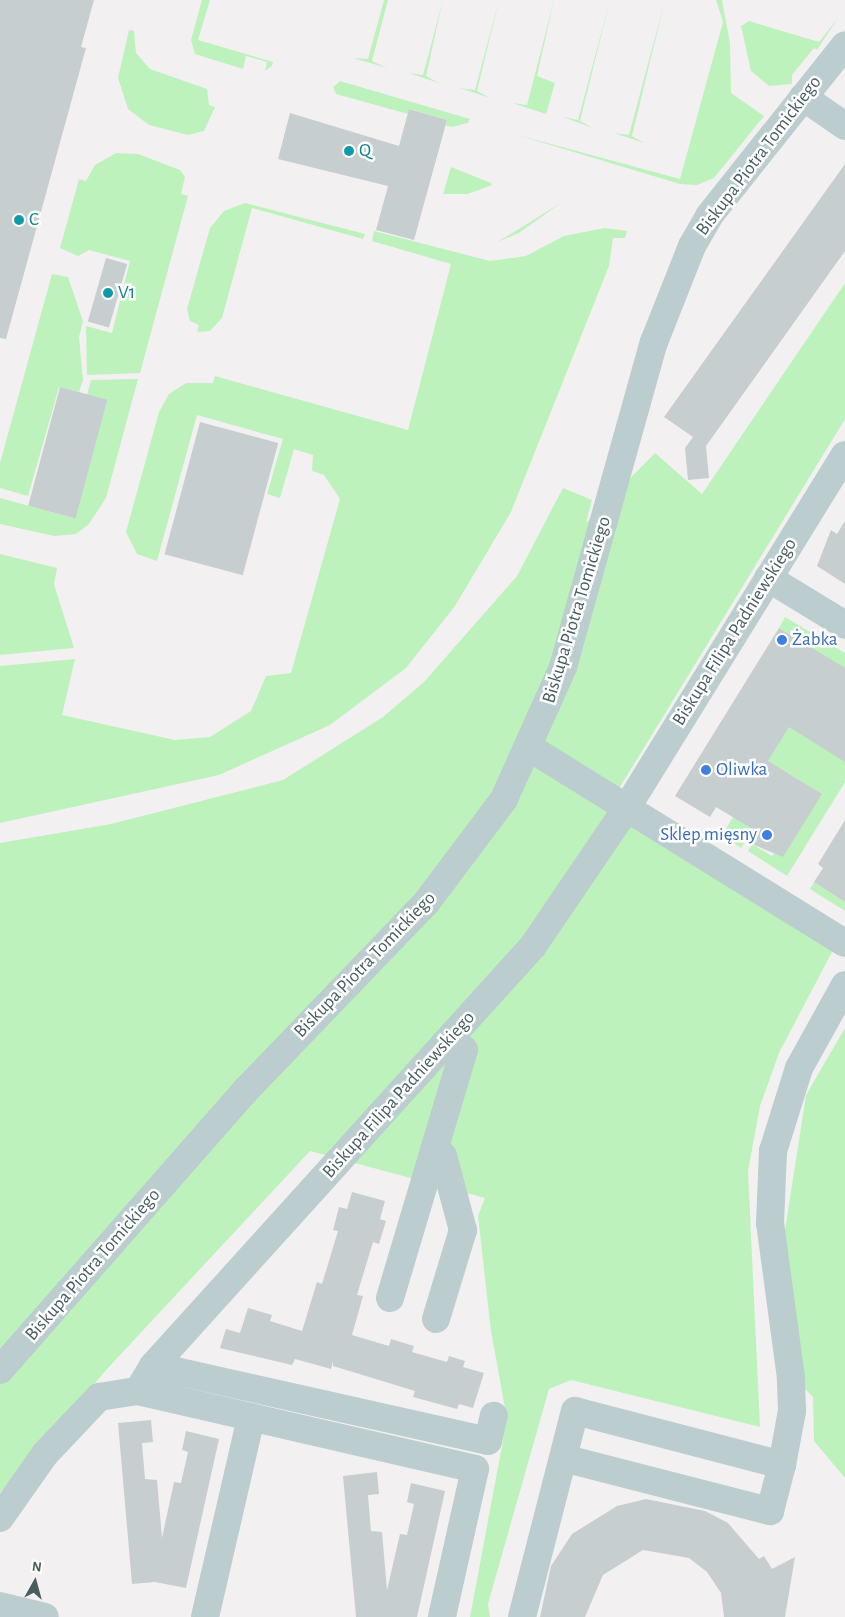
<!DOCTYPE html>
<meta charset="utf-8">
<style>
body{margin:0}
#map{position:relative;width:845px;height:1617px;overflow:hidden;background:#f3f0f1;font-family:"Alegreya Sans",sans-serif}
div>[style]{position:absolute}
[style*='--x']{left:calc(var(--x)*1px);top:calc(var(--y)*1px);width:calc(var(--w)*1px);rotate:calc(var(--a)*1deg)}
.green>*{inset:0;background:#bef2bd}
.building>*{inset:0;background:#c7ced0;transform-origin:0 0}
.minor>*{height:28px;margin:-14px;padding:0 14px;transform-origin:14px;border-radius:14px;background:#bbcdce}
.dots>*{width:14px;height:14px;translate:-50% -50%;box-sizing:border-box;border:2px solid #fff;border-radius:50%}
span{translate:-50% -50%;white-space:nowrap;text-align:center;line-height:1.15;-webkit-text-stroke:5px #fff;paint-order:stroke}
.culture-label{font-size:19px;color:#0d838f}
.left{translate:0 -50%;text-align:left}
.street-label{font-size:19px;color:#475d5f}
.shop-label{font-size:19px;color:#366cbe}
.right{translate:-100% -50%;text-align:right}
.north{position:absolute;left:10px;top:1557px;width:50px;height:50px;-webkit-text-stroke:4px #fff;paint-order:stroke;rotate:7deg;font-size:14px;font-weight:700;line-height:20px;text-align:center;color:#475d5f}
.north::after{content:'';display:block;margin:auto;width:18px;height:22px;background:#475d5f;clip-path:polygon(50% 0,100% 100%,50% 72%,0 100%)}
</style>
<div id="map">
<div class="green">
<i style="clip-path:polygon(202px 0,210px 0,198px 40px,273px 62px,272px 66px,265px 71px,267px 62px,246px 56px,243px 69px,195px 54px,191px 40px)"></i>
<i style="clip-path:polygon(384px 0,388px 0,372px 61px,387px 68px,353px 58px,368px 59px)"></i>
<i style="clip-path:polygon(443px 0,426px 76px,439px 83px,409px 73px,423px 75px)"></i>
<i style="clip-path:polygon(499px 0,477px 91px,490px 98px,460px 88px,475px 90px)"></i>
<i style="clip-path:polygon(554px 0,537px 76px,555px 83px,546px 114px,512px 103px,527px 105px)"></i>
<i style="clip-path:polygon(610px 0,580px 121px,593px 128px,563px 117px,578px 120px)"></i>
<i style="clip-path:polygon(665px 0,632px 136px,644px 143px,614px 133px,629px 135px)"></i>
<i style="clip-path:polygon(716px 0,722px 0,730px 43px,731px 93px,764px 116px,714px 178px,697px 185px,680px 184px,514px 134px,680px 179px,723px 22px)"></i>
<i style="clip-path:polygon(838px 18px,817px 50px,814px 48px,792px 75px,792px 84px,769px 86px,751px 71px,741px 26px,749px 21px,819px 42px)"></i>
<i style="clip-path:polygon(129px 30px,134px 31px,136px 53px,150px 69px,207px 89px,209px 105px,215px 107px,204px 131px,188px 135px,149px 125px,128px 109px,118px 78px)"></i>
<i style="clip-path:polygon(340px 81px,470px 119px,468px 123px,452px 127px,446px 126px,447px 120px,410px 109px,408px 114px,336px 94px,333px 87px)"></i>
<i style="clip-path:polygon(116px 153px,138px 154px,180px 170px,185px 177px,181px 194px,188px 196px,140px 373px,87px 375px,86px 326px,112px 333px,130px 261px,89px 250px,78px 256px,60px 248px,79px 179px,86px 181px,95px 165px)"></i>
<i style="clip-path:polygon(451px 167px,491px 183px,492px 185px,468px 194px,443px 194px)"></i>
<i style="clip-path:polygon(562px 202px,519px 233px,497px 242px,514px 232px)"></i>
<i style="clip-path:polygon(245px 203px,365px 234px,363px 239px,252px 208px,222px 318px,210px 331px,197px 332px,199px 325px,190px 321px,187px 309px,210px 228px,224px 211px)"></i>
<i style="clip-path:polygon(605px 228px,627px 231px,625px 238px,613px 238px,609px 266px,511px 512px,455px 606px,406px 668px,330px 725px,219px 775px,0 823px,0 666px,75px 659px,62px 715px,175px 740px,210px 737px,251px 711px,266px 676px,291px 673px,340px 499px,324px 475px,312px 471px,313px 455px,294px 449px,280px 498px,267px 494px,283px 439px,197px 415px,157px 561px,137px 554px,126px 532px,159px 412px,169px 394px,186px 383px,213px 383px,215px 376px,408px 430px,451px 264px,372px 241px,374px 231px,490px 261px,526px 256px,564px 236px)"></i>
<i style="clip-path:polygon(52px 274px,68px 277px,83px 321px,79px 337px,83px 380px,79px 392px,59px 387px,28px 496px,0 488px,0 463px)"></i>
<i style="clip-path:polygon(845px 283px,845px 419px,606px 810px,833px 950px,779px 1053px,760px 1106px,748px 1171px,760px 1427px,571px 1380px,549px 1389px,488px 1604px,490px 1617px,470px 1617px,507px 1419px,491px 1331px,478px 1216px,485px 1198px,310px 1151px,107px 1369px,0 1493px,0 843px,111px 824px,283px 780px,383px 717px,424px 682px,517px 576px,563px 488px,592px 500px,586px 523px,655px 453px,702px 494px)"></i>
<i style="clip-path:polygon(138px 379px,106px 498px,89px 524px,76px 534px,54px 536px,0 524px,0 498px,73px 518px,107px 401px,87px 395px,91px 380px)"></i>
<i style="clip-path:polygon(0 554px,57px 568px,54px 584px,74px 648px,0 655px)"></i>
<i style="clip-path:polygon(785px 617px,845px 653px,845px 782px,787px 876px,748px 851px,752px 844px,772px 856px,821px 794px,788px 773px,741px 848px,722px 835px,830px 660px,779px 628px)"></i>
<i style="clip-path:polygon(814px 882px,845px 902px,845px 911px,810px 889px)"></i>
<i style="clip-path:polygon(845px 1028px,845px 1478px,814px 1441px,813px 1397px,800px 1384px,783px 1243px,806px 1095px)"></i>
</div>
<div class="building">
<i style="clip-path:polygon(0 0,94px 0,81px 47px,86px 48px,6px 339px,0 338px)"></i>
<i style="clip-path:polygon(409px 109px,447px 120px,414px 240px,376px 230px,388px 186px,278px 159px,290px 113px,399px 146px)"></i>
<i style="clip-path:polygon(845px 164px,845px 251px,706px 446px,709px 478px,688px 480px,685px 448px,693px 437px,664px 417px)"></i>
<i style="left:106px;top:258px;width:22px;height:66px;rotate:16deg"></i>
<i style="left:60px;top:387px;width:49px;height:123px;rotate:15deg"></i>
<i style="left:200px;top:422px;width:81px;height:137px;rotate:15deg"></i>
<i style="clip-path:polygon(845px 521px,845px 584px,817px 566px,831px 530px,837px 534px)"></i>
<i style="clip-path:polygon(779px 628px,845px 668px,845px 762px,789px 727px,768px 761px,822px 794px,783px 857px,752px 844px,759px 833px,716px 807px,710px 817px,675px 796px)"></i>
<i style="clip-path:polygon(845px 820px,845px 902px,814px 882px,823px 868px,818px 864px)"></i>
<i style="clip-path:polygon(352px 1192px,385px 1201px,380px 1219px,386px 1221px,379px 1244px,373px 1242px,357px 1295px,363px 1296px,352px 1335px,389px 1346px,391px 1339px,414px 1346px,412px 1352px,447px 1362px,449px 1356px,465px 1361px,463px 1367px,484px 1373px,473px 1408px,459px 1404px,457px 1409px,413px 1397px,415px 1391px,333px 1366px,333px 1361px,331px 1369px,295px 1359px,292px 1365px,220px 1348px,226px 1329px,240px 1333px,248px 1308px,272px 1315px,270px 1321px,302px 1331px,317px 1282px,322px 1284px,338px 1231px,333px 1230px,339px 1207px,347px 1209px)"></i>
<i style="clip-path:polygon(151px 1420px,153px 1442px,142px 1443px,145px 1479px,157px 1480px,162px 1538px,174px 1482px,181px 1483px,188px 1452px,182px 1450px,186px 1431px,219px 1439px,186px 1588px,155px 1582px,132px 1584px,118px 1423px)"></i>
<i style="clip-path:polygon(377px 1472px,379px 1494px,368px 1495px,371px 1531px,382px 1532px,387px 1590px,400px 1534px,407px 1535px,414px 1504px,407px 1502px,411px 1483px,445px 1491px,417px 1617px,356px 1617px,343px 1476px)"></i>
<i style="clip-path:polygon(646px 1499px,705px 1511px,728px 1523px,759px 1559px,764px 1556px,772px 1569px,795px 1557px,785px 1617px,724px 1617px,721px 1593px,707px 1572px,689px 1558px,643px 1550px,603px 1575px,585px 1617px,540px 1617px,551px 1566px,572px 1534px,617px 1506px)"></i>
</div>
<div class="minor">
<i style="--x:803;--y:97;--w:51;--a:34.6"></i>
<i style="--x:768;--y:578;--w:90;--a:31.4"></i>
<i style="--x:530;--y:748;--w:370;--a:31.8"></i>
<i style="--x:434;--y:1153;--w:9;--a:18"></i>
<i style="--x:443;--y:1156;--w:77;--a:74.9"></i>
<i style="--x:463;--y:1230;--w:93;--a:106.9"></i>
<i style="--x:390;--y:1298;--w:259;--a:-73.4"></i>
<i style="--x:464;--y:1050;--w:18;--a:-142"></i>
<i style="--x:153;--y:1366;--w:343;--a:12.6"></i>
<i style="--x:488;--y:1441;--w:26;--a:-77"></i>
<i style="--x:0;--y:1370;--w:373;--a:-48.7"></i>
<i style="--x:246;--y:1090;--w:260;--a:-46.1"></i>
<i style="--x:426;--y:903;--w:130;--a:-53.1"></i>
<i style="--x:504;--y:799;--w:145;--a:-65.9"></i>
<i style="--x:563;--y:667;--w:337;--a:-74.4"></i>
<i style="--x:654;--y:342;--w:103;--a:-68.4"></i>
<i style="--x:692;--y:246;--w:34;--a:-60"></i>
<i style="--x:709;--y:216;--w:218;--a:-51.5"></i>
<i style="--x:138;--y:1391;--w:346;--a:13"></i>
<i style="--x:475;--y:1469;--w:152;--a:102.6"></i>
<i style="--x:563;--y:1458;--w:214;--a:14.4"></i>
<i style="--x:770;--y:1511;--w:48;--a:-75.4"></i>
<i style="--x:0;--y:1518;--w:78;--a:-54.9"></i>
<i style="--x:45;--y:1454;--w:79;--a:-46.5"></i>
<i style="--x:99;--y:1397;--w:39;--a:-9"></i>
<i style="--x:138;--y:1391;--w:29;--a:-59"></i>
<i style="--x:153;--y:1366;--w:566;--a:-47.86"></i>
<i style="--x:533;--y:946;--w:166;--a:-55.8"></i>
<i style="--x:626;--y:809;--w:416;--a:-58.3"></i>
<i style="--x:0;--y:1606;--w:46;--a:13.7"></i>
<i style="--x:205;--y:1617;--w:205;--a:-77"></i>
<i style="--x:522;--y:1617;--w:213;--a:-75.6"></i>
<i style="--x:575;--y:1411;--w:214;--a:14.6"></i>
<i style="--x:782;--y:1465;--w:55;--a:-79.5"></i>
<i style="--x:792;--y:1411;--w:33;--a:-92"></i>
<i style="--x:791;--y:1378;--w:156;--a:-97.7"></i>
<i style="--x:770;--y:1223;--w:72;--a:-87.6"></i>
<i style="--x:773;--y:1151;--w:87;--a:-72.6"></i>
<i style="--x:799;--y:1068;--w:95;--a:-61"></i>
</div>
<div class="dots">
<i style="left:349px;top:151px;background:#0f9aa8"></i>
<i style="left:19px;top:220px;background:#0f9aa8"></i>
<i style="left:108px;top:293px;background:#0f9aa8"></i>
<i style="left:782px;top:640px;background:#3f7fe0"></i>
<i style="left:706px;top:770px;background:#3f7fe0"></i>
<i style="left:767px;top:835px;background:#3f7fe0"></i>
</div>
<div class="culture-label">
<span class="left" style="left:359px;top:151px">Q</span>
<span class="left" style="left:29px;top:220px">C</span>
<span class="left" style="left:118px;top:293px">V1</span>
</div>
<div class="street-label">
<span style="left:759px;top:156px;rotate:-53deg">Biskupa Piotra Tomickiego</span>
<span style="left:577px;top:610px;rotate:-73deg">Biskupa Piotra Tomickiego</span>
<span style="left:735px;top:632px;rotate:-58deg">Biskupa Filipa Padniewskiego</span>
<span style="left:365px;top:965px;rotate:-46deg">Biskupa Piotra Tomickiego</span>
<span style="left:399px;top:1095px;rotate:-48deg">Biskupa Filipa Padniewskiego</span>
<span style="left:93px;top:1265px;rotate:-49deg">Biskupa Piotra Tomickiego</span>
</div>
<div class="shop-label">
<span class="left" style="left:792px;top:640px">Żabka</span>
<span class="left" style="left:716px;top:770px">Oliwka</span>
<span class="right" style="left:757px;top:835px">Sklep mięsny</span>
</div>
<div class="north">N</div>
</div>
